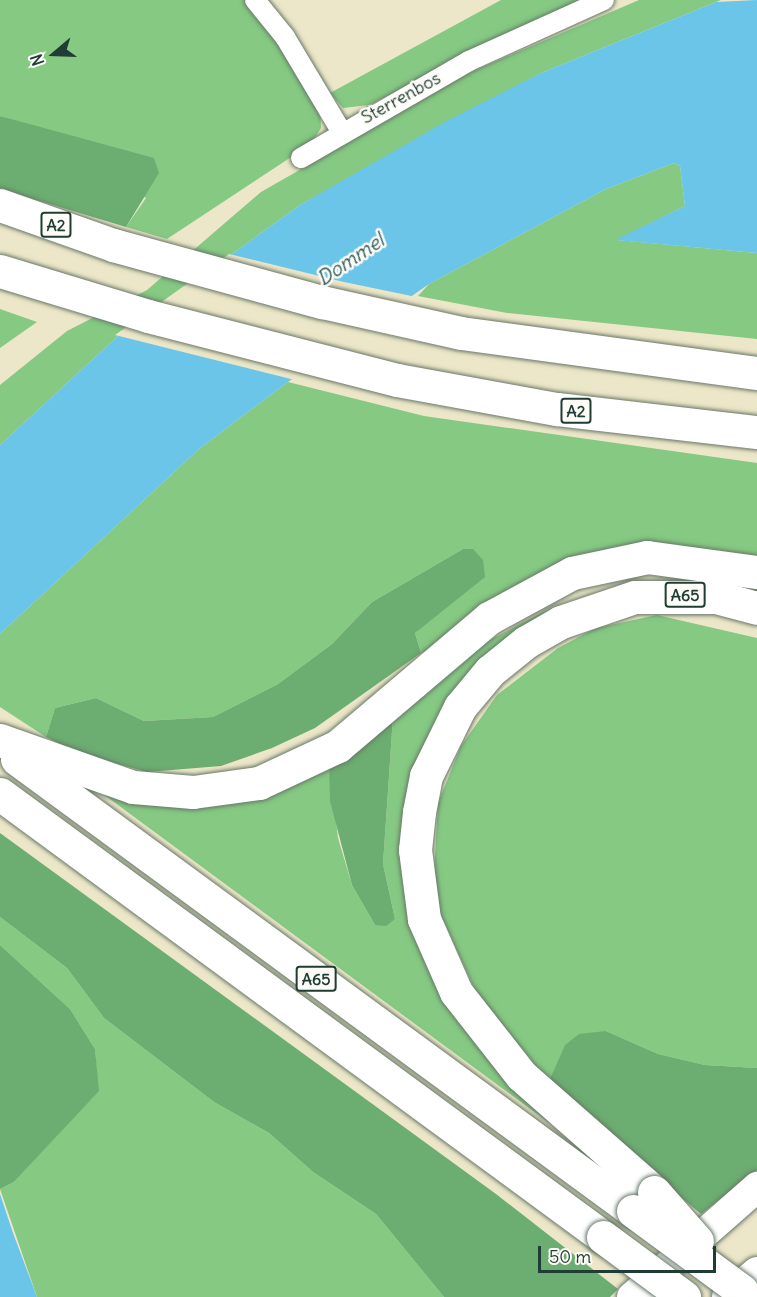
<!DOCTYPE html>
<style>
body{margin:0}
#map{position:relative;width:757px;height:1297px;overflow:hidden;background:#ede7c9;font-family:Delius,sans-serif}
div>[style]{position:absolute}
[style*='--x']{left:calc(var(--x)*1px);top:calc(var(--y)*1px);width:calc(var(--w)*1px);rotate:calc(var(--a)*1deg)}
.green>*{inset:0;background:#85c983}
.forest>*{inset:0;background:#6cad71}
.water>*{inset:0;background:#6ac5e8}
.pier>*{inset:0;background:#ede7c9}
.roads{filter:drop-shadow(0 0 2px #677868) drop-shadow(0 0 2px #677868)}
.minor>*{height:20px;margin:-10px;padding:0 10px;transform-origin:10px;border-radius:10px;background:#fff}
.primary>*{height:30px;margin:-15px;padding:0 15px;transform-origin:15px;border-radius:15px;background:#fff}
.motorway>*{height:33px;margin:-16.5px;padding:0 16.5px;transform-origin:16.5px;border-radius:16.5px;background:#fff}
.bridges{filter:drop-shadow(0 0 2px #677868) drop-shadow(0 0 2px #677868)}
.motorway-bridge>*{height:33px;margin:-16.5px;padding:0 16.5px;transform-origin:16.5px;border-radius:16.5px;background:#fff}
span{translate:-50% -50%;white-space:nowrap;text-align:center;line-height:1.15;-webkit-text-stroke:5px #fdfcf7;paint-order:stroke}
.shield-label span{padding:2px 4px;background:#fdfcf7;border:2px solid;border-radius:4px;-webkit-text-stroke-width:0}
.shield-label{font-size:16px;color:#1f3d34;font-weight:700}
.street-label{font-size:18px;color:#1f3d34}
.water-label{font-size:20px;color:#325f61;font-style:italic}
.north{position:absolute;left:24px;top:24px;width:60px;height:60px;-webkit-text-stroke:4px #fdfcf7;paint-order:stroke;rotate:251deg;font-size:16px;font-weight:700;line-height:24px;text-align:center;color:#1f3d34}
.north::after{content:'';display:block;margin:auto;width:21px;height:27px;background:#1f3d34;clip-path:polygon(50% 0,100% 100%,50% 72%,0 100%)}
.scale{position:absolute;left:538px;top:1246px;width:178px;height:27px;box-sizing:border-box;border:3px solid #1f3d34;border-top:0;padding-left:8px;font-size:18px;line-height:21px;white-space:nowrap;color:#1f3d34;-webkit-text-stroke:4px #fdfcf7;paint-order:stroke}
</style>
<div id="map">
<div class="green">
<i style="clip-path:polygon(0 0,246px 0,282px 40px,320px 106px,321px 128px,311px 144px,167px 239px,126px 227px,146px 198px,28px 125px,0 116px)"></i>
<i style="clip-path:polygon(501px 0,579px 0,369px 105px,343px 108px,330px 93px)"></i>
<i style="clip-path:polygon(639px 0,721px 0,541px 73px,300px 205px,118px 336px,0 445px,0 385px,67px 331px,147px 290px,261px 192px,471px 72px)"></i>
<i style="clip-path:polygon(674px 163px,680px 166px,685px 206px,617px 240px,757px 253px,757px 339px,507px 313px,418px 296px,429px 284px,606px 189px)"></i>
<i style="clip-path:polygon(0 309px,37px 322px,0 348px)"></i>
<i style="clip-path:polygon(288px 382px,424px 416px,757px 463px,757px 560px,661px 549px,421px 653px,415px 633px,428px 621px,463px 549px,372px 602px,332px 644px,278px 684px,213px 717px,144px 721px,96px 698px,55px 708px,46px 737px,0 707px,0 634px,199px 449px)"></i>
<i style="clip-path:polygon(547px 610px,449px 703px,408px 889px,552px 1117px,548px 1122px,103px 794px,329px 761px,338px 838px,352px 885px,375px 925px,395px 919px,383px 864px,393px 717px,484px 643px)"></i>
<i style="clip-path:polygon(657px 615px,757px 638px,757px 1068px,705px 1065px,658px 1054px,606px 1031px,547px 1086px,476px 992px,440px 913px,434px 874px,438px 803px,461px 746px,497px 695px,558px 648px,596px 628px)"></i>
<i style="clip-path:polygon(0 917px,67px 968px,104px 1018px,214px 1102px,269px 1133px,313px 1172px,376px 1214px,444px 1297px,37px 1297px,0 1189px,14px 1182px,98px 1091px,95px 1049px,70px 1009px,0 945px)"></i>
</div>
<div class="forest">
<i style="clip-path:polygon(0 116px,154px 158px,159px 173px,126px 227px,0 189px)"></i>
<i style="clip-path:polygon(463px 549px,473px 549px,483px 560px,485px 577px,415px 633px,421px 653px,315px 728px,272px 748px,221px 766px,147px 772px,78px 753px,46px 737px,55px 708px,96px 698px,144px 721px,213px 717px,278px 684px,332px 644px,372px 602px)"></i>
<i style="clip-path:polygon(393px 717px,383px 864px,395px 919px,386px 926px,375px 925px,352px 885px,330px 801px,329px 761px)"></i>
<i style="clip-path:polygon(0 833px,496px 1194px,618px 1289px,610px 1297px,444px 1297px,376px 1214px,313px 1172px,269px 1133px,214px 1102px,104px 1018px,67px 968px,0 917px)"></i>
<i style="clip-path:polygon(0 945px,70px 1009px,95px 1049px,99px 1091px,14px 1182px,0 1189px)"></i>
<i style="clip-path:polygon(606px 1031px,658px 1054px,705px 1065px,757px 1068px,757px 1170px,701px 1214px,547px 1086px,565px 1045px,579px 1034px)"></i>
</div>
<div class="water">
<i style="clip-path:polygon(757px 0,757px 253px,615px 240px,685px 206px,680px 166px,674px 163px,606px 189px,429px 284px,288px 382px,199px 449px,0 634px,0 445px,118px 336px,300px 205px,443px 123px,541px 73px,716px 2px)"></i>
<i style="clip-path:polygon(0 1194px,13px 1233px,37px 1297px,0 1297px)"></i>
</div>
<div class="pier">
<i style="clip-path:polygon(229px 254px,344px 282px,421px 298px,295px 380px,115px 335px)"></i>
</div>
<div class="roads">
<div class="minor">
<i style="--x:255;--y:0;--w:48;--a:51"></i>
<i style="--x:285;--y:37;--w:109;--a:59.2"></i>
<i style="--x:301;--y:158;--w:194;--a:-30"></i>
<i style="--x:469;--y:61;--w:148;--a:-24.3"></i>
</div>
<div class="primary">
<i style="--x:632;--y:1297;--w:167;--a:-41.3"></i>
<i style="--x:727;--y:1297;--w:39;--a:-40"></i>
</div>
<div class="motorway">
<i style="--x:0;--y:205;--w:120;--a:19.5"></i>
<i style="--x:113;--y:245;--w:217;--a:15.3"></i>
<i style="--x:322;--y:302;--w:142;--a:12.6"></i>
<i style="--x:461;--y:333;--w:299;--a:7.7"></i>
<i style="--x:0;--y:271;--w:155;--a:16.9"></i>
<i style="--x:148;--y:316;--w:257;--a:14.4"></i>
<i style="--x:397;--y:380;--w:163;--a:10.3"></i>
<i style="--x:557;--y:409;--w:201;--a:6.6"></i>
<i style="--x:0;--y:740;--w:141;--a:19.5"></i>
<i style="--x:133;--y:787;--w:60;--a:4.8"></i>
<i style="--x:193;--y:792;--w:67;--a:-7.8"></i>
<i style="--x:259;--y:783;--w:87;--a:-25.1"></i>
<i style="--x:338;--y:746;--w:198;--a:-40.3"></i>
<i style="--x:489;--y:618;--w:94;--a:-28.5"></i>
<i style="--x:572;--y:573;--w:77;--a:-12"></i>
<i style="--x:647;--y:557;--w:111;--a:7.8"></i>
<i style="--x:17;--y:759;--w:764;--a:36.27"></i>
<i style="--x:0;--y:794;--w:748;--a:36.3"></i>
<i style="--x:654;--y:1192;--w:177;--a:-138.7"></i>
<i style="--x:521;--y:1075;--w:105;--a:-128.1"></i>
<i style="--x:456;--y:992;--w:80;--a:-113.7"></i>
<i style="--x:424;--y:919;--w:70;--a:-97.4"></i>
<i style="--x:415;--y:850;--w:38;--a:-84"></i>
<i style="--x:419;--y:812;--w:37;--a:-79"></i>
<i style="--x:426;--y:776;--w:77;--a:-63.8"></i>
<i style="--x:460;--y:707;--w:47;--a:-50.2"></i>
<i style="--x:490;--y:671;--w:46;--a:-38.9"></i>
<i style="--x:526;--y:642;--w:40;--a:-29.7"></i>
<i style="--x:561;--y:622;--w:78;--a:-18.7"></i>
<i style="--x:635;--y:597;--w:81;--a:0"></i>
<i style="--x:716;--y:597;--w:42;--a:15"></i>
</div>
</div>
<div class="bridges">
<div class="motorway-bridge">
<i style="--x:654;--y:1192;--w:65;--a:48.7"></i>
<i style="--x:633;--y:1211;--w:135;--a:36.3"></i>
<i style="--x:603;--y:1237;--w:101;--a:36.5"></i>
</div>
</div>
<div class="shield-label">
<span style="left:56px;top:225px">A2</span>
<span style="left:576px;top:411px">A2</span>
<span style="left:685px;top:595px">A65</span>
<span style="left:316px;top:979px">A65</span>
</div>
<div class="street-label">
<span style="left:401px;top:98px;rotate:-29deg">Sterrenbos</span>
</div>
<div class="water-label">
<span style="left:350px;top:259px;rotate:-34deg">Dommel</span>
</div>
<div class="north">N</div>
<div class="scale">50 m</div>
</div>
